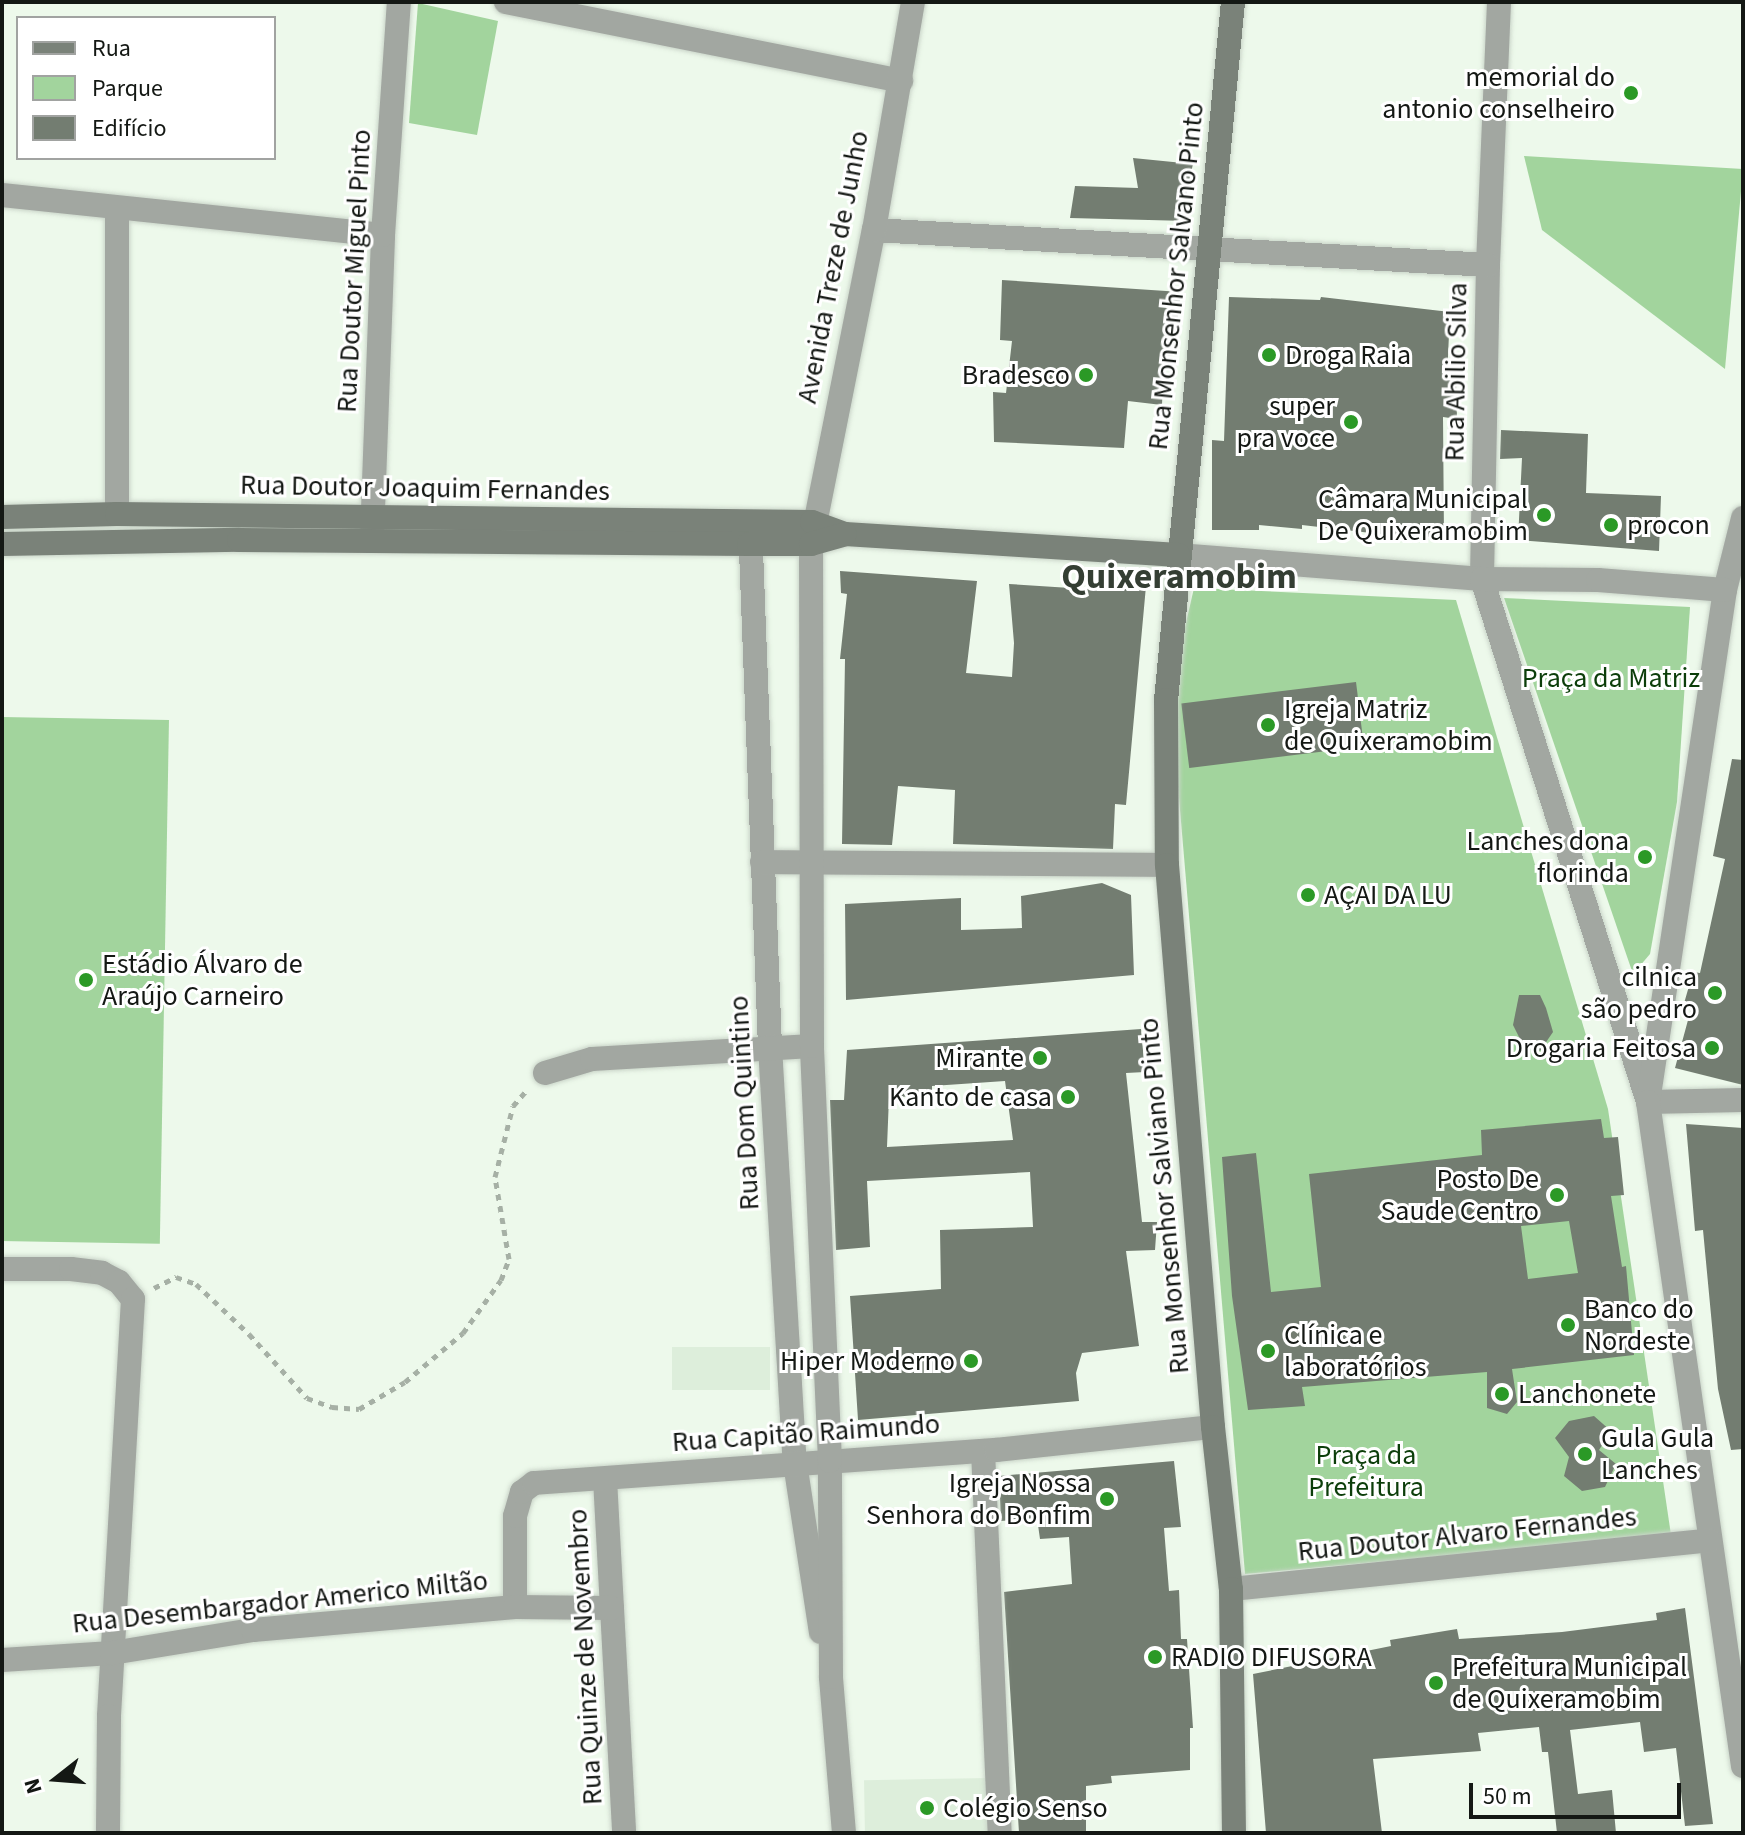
<!DOCTYPE html>
<meta charset="utf-8">
<style>
body{margin:0}
#map{position:relative;width:1745px;height:1835px;overflow:hidden;background:#edf9eb;font-family:"Source Sans 3",sans-serif}
div>[style]{position:absolute}
[style*='--x']{left:calc(var(--x)*1px);top:calc(var(--y)*1px);width:calc(var(--w)*1px);rotate:calc(var(--a)*1deg)}
.built>*{inset:0;background:#ddeedb;transform-origin:0 0}
.green>*{inset:0;background:#a2d49d;transform-origin:0 0}
.building>*{inset:0;background:#737d71;transform-origin:0 0}
.path>*{height:5px;margin-top:-2.5px;transform-origin:0;background:repeating-linear-gradient(90deg,#a6b0a5 0 6px,transparent 0 12px)}
.roads{filter:drop-shadow(0 0 2px #cad5c9) drop-shadow(0 0 2px #cad5c9)}
.street>*{height:24px;margin:-12px;padding:0 12px;transform-origin:12px;border-radius:12px;background:#a2a7a1}
.secondary>*{height:24px;margin:-12px;padding:0 12px;transform-origin:12px;border-radius:12px;background:#7a8279}
.dots>*{width:22px;height:22px;translate:-50% -50%;box-sizing:border-box;border:4px solid #fff;border-radius:50%}
span{translate:-50% -50%;white-space:nowrap;text-align:center;line-height:1.15;-webkit-text-stroke:6px #fff;paint-order:stroke}
.poi-label{font-size:28px;color:#141814}
.right{translate:-100% -50%;text-align:right}
.left{translate:0 -50%;text-align:left}
.street-label{font-size:28px;color:#141814}
.park-label{font-size:28px;color:#0c3e0a}
.district-label{font-size:36px;color:#343e33;font-weight:700}
.frame{position:absolute;inset:0;border:4px solid #141814;pointer-events:none}
.legend{position:absolute;left:16px;top:16px;width:260px;height:144px;box-sizing:border-box;background:#fff;border:2px solid #a1a3a1;margin:0;padding:10px 14px;list-style:none;font-size:24px;color:#141814}
.legend li{display:flex;align-items:center;gap:16px;height:40px}
.legend b{width:40px;border:2px solid #a1a3a1}
.north{position:absolute;left:16px;top:1739px;width:80px;height:80px;-webkit-text-stroke:6px #fff;paint-order:stroke;rotate:253deg;font-size:22px;font-weight:700;line-height:32px;text-align:center;color:#141814}
.north::after{content:'';display:block;margin:auto;width:28px;height:36px;background:#141814;clip-path:polygon(50% 0,100% 100%,50% 72%,0 100%)}
.scale{position:absolute;left:1469px;top:1783px;width:212px;height:36px;box-sizing:border-box;border:4px solid #141814;border-top:0;padding-left:10px;font-size:24px;line-height:28px;white-space:nowrap;color:#141814;-webkit-text-stroke:6px #fff;paint-order:stroke}
</style>
<div id="map">
<div class="built">
<i style="left:770px;top:1347px;width:43px;height:98px;rotate:90deg"></i>
<i style="left:989px;top:1778px;width:55px;height:125px;rotate:89deg"></i>
</div>
<div class="green">
<i style="clip-path:polygon(418px 3px,498px 21px,477px 135px,409px 123px)"></i>
<i style="clip-path:polygon(1524px 156px,1743px 169px,1725px 369px,1542px 230px)"></i>
<i style="clip-path:polygon(1194px 588px,1456px 600px,1608px 1109px,1671px 1535px,1245px 1574px,1170px 692px)"></i>
<i style="clip-path:polygon(1504px 598px,1690px 607px,1677px 802px,1650px 954px,1633px 974px)"></i>
<i style="left:2px;top:717px;width:167px;height:524px;rotate:1deg"></i>
</div>
<div class="building">
<i style="clip-path:polygon(1133px 158px,1193px 164px,1187px 190px,1188px 221px,1070px 218px,1075px 186px,1138px 188px)"></i>
<i style="clip-path:polygon(1002px 280px,1181px 292px,1173px 356px,1164px 355px,1162px 405px,1128px 401px,1124px 448px,994px 442px,993px 392px,1006px 393px,1012px 341px,1000px 340px)"></i>
<i style="clip-path:polygon(1229px 297px,1320px 300px,1321px 297px,1450px 312px,1447px 378px,1456px 379px,1457px 419px,1443px 417px,1444px 537px,1397px 536px,1302px 525px,1302px 529px,1259px 525px,1259px 530px,1212px 530px,1212px 440px,1224px 441px)"></i>
<i style="clip-path:polygon(1501px 430px,1588px 434px,1586px 493px,1661px 496px,1659px 551px,1518px 540px,1522px 458px,1500px 459px)"></i>
<i style="clip-path:polygon(840px 571px,977px 581px,966px 673px,1012px 677px,1014px 643px,1009px 584px,1086px 589px,1146px 586px,1126px 805px,1115px 804px,1113px 849px,953px 844px,955px 790px,898px 786px,892px 845px,842px 844px,845px 659px,840px 659px,847px 594px,841px 593px)"></i>
<i style="left:1356px;top:682px;width:65px;height:176px;rotate:83deg"></i>
<i style="clip-path:polygon(1732px 759px,1743px 760px,1743px 1085px,1675px 1068px,1691px 1009px,1683px 1007px,1693px 972px,1700px 973px,1725px 859px,1713px 856px)"></i>
<i style="clip-path:polygon(1102px 883px,1131px 895px,1134px 975px,846px 1000px,845px 904px,961px 898px,961px 930px,1022px 928px,1021px 896px)"></i>
<i style="clip-path:polygon(1519px 995px,1540px 995px,1546px 1008px,1553px 1032px,1540px 1051px,1521px 1041px,1513px 1025px)"></i>
<i style="clip-path:polygon(evenodd,1141px 1029px,1145px 1072px,1126px 1073px,1142px 1222px,1157px 1222px,1155px 1250px,1126px 1251px,1139px 1346px,1082px 1353px,1076px 1373px,1079px 1401px,858px 1420px,850px 1296px,941px 1289px,940px 1230px,1033px 1227px,1030px 1172px,867px 1181px,870px 1247px,836px 1250px,830px 1100px,844px 1100px,847px 1050px,1141px 1029px,1005px 1081px,1013px 1140px,887px 1147px,889px 1097px,932px 1096px,932px 1086px,1005px 1081px)"></i>
<i style="clip-path:polygon(evenodd,1601px 1119px,1604px 1138px,1618px 1137px,1624px 1195px,1611px 1196px,1622px 1267px,1626px 1266px,1634px 1355px,1512px 1369px,1517px 1402px,1507px 1414px,1487px 1408px,1487px 1372px,1302px 1387px,1305px 1406px,1248px 1410px,1232px 1296px,1222px 1157px,1256px 1153px,1271px 1292px,1321px 1287px,1309px 1174px,1482px 1155px,1481px 1130px,1601px 1119px,1569px 1221px,1578px 1273px,1528px 1279px,1521px 1226px,1569px 1221px)"></i>
<i style="clip-path:polygon(1686px 1124px,1743px 1128px,1743px 1449px,1731px 1450px,1718px 1389px,1703px 1230px,1695px 1231px)"></i>
<i style="clip-path:polygon(1594px 1416px,1611px 1431px,1599px 1450px,1616px 1464px,1605px 1487px,1582px 1491px,1564px 1476px,1569px 1457px,1555px 1438px,1569px 1421px)"></i>
<i style="clip-path:polygon(1174px 1461px,1181px 1527px,1164px 1528px,1169px 1591px,1179px 1590px,1181px 1639px,1187px 1639px,1193px 1728px,1190px 1728px,1190px 1770px,1111px 1776px,1112px 1783px,1086px 1786px,1086px 1833px,1019px 1833px,1004px 1592px,1072px 1584px,1069px 1537px,1040px 1539px,1037px 1518px,1001px 1521px,999px 1476px)"></i>
<i style="clip-path:polygon(1685px 1608px,1713px 1824px,1685px 1826px,1676px 1748px,1644px 1752px,1640px 1722px,1570px 1730px,1578px 1794px,1612px 1790px,1616px 1833px,1557px 1833px,1548px 1752px,1542px 1752px,1539px 1727px,1478px 1733px,1481px 1751px,1373px 1759px,1382px 1833px,1266px 1833px,1253px 1674px,1391px 1646px,1390px 1640px,1457px 1629px,1459px 1639px,1562px 1632px,1657px 1620px,1656px 1613px)"></i>
</div>
<div class="path">
<i style="--x:154;--y:1288;--w:25;--a:-27"></i>
<i style="--x:176;--y:1277;--w:21;--a:19"></i>
<i style="--x:196;--y:1284;--w:73;--a:43.3"></i>
<i style="--x:249;--y:1334;--w:86;--a:47.8"></i>
<i style="--x:307;--y:1398;--w:27;--a:20"></i>
<i style="--x:332;--y:1407;--w:27;--a:4"></i>
<i style="--x:359;--y:1409;--w:53;--a:-30.4"></i>
<i style="--x:405;--y:1382;--w:76;--a:-40.2"></i>
<i style="--x:463;--y:1333;--w:65;--a:-54.4"></i>
<i style="--x:501;--y:1280;--w:22;--a:-69"></i>
<i style="--x:509;--y:1259;--w:83;--a:-99.7"></i>
<i style="--x:495;--y:1177;--w:73;--a:-75.8"></i>
<i style="--x:513;--y:1106;--w:21;--a:-49"></i>
</div>
<div class="roads">
<div class="street">
<i style="--x:506;--y:2;--w:403;--a:11.3"></i>
<i style="--x:1499;--y:2;--w:263;--a:92.4"></i>
<i style="--x:1488;--y:265;--w:314;--a:91.1"></i>
<i style="--x:1482;--y:579;--w:549;--a:72.39"></i>
<i style="--x:1648;--y:1102;--w:95;--a:-1.2"></i>
<i style="--x:2;--y:195;--w:383;--a:6"></i>
<i style="--x:117;--y:208;--w:306;--a:90"></i>
<i style="--x:874;--y:230;--w:615;--a:3.26"></i>
<i style="--x:1743;--y:518;--w:74;--a:104"></i>
<i style="--x:1725;--y:590;--w:518;--a:98.55"></i>
<i style="--x:1648;--y:1102;--w:671;--a:81.86"></i>
<i style="--x:750;--y:524;--w:523;--a:87.81"></i>
<i style="--x:770;--y:1047;--w:417;--a:86.6"></i>
<i style="--x:795;--y:1463;--w:171;--a:81.3"></i>
<i style="--x:372;--y:537;--w:302;--a:-87.9"></i>
<i style="--x:383;--y:235;--w:234;--a:-86.1"></i>
<i style="--x:1178;--y:555;--w:305;--a:4.5"></i>
<i style="--x:1482;--y:579;--w:116;--a:0.5"></i>
<i style="--x:1598;--y:580;--w:127;--a:4.5"></i>
<i style="--x:762;--y:862;--w:405;--a:0.4"></i>
<i style="--x:545;--y:1073;--w:49;--a:-16.6"></i>
<i style="--x:592;--y:1059;--w:220;--a:-3.4"></i>
<i style="--x:2;--y:1269;--w:69;--a:0"></i>
<i style="--x:71;--y:1269;--w:31;--a:7"></i>
<i style="--x:102;--y:1273;--w:19;--a:28"></i>
<i style="--x:119;--y:1282;--w:22;--a:51"></i>
<i style="--x:133;--y:1299;--w:418;--a:93.3"></i>
<i style="--x:109;--y:1716;--w:117;--a:90.5"></i>
<i style="--x:983;--y:1451;--w:382;--a:87.5"></i>
<i style="--x:605;--y:1479;--w:355;--a:86.9"></i>
<i style="--x:1231;--y:1589;--w:481;--a:-5.8"></i>
<i style="--x:515;--y:1607;--w:91;--a:-90"></i>
<i style="--x:515;--y:1516;--w:25;--a:-74"></i>
<i style="--x:522;--y:1492;--w:15;--a:-37"></i>
<i style="--x:534;--y:1483;--w:463;--a:-4.1"></i>
<i style="--x:996;--y:1450;--w:218;--a:-6.1"></i>
<i style="--x:2;--y:1660;--w:110;--a:-3.6"></i>
<i style="--x:112;--y:1653;--w:143;--a:-9.3"></i>
<i style="--x:253;--y:1630;--w:263;--a:-5"></i>
<i style="--x:515;--y:1607;--w:97;--a:0.6"></i>
<i style="--x:844;--y:1833;--w:157;--a:-94.8"></i>
<i style="--x:831;--y:1677;--w:216;--a:-90.3"></i>
<i style="--x:830;--y:1461;--w:415;--a:-92.5"></i>
<i style="--x:812;--y:1046;--w:502;--a:-90.11"></i>
<i style="--x:811;--y:544;--w:320;--a:-78.7"></i>
<i style="--x:874;--y:230;--w:231;--a:-80.3"></i>
</div>
<div class="secondary">
<i style="--x:1233;--y:2;--w:701;--a:95.48"></i>
<i style="--x:1166;--y:700;--w:165;--a:89.7"></i>
<i style="--x:1167;--y:865;--w:564;--a:85.32"></i>
<i style="--x:1213;--y:1427;--w:163;--a:83.7"></i>
<i style="--x:1231;--y:1589;--w:244;--a:89.3"></i>
<i style="--x:2;--y:517;--w:115;--a:-1.5"></i>
<i style="--x:117;--y:514;--w:695;--a:0.66"></i>
<i style="--x:812;--y:522;--w:35;--a:20"></i>
<i style="--x:845;--y:534;--w:334;--a:3.6"></i>
<i style="--x:2;--y:544;--w:237;--a:-1"></i>
<i style="--x:239;--y:540;--w:510;--a:0.45"></i>
<i style="--x:749;--y:544;--w:62;--a:0"></i>
<i style="--x:811;--y:544;--w:35;--a:-16"></i>
</div>
</div>
<div class="dots">
<i style="left:1631px;top:93px;background:#2b9926"></i>
<i style="left:1269px;top:355px;background:#2b9926"></i>
<i style="left:1086px;top:375px;background:#2b9926"></i>
<i style="left:1351px;top:422px;background:#2b9926"></i>
<i style="left:1544px;top:515px;background:#2b9926"></i>
<i style="left:1611px;top:525px;background:#2b9926"></i>
<i style="left:1268px;top:725px;background:#2b9926"></i>
<i style="left:1645px;top:857px;background:#2b9926"></i>
<i style="left:1308px;top:895px;background:#2b9926"></i>
<i style="left:86px;top:980px;background:#2b9926"></i>
<i style="left:1715px;top:993px;background:#2b9926"></i>
<i style="left:1712px;top:1048px;background:#2b9926"></i>
<i style="left:1040px;top:1058px;background:#2b9926"></i>
<i style="left:1068px;top:1097px;background:#2b9926"></i>
<i style="left:1557px;top:1195px;background:#2b9926"></i>
<i style="left:1568px;top:1325px;background:#2b9926"></i>
<i style="left:1268px;top:1351px;background:#2b9926"></i>
<i style="left:971px;top:1361px;background:#2b9926"></i>
<i style="left:1502px;top:1394px;background:#2b9926"></i>
<i style="left:1585px;top:1454px;background:#2b9926"></i>
<i style="left:1107px;top:1499px;background:#2b9926"></i>
<i style="left:1155px;top:1657px;background:#2b9926"></i>
<i style="left:1436px;top:1683px;background:#2b9926"></i>
<i style="left:927px;top:1808px;background:#2b9926"></i>
</div>
<div class="poi-label">
<span class="right" style="left:1615px;top:93px">memorial do<br>antonio conselheiro</span>
<span class="left" style="left:1285px;top:355px">Droga Raia</span>
<span class="right" style="left:1070px;top:375px">Bradesco</span>
<span class="right" style="left:1335px;top:422px">super<br>pra voce</span>
<span class="right" style="left:1528px;top:515px">Câmara Municipal<br>De Quixeramobim</span>
<span class="left" style="left:1627px;top:525px">procon</span>
<span class="left" style="left:1284px;top:725px">Igreja Matriz<br>de Quixeramobim</span>
<span class="right" style="left:1629px;top:857px">Lanches dona<br>florinda</span>
<span class="left" style="left:1324px;top:895px">AÇAI DA LU</span>
<span class="left" style="left:102px;top:980px">Estádio Álvaro de<br>Araújo Carneiro</span>
<span class="right" style="left:1697px;top:993px">cilnica<br>são pedro</span>
<span class="right" style="left:1696px;top:1048px">Drogaria Feitosa</span>
<span class="right" style="left:1024px;top:1058px">Mirante</span>
<span class="right" style="left:1052px;top:1097px">Kanto de casa</span>
<span class="right" style="left:1539px;top:1195px">Posto De<br>Saude Centro</span>
<span class="left" style="left:1584px;top:1325px">Banco do<br>Nordeste</span>
<span class="left" style="left:1284px;top:1351px">Clínica e<br>laboratórios</span>
<span class="right" style="left:955px;top:1361px">Hiper Moderno</span>
<span class="left" style="left:1518px;top:1394px">Lanchonete</span>
<span class="left" style="left:1601px;top:1454px">Gula Gula<br>Lanches</span>
<span class="right" style="left:1091px;top:1499px">Igreja Nossa<br>Senhora do Bonfim</span>
<span class="left" style="left:1171px;top:1657px">RADIO DIFUSORA</span>
<span class="left" style="left:1452px;top:1683px">Prefeitura Municipal<br>de Quixeramobim</span>
<span class="left" style="left:943px;top:1808px">Colégio Senso</span>
</div>
<div class="street-label">
<span style="left:833px;top:267px;rotate:-79deg">Avenida Treze de Junho</span>
<span style="left:354px;top:271px;rotate:-87deg">Rua Doutor Miguel Pinto</span>
<span style="left:1176px;top:276px;rotate:-84deg">Rua Monsenhor Salvano Pinto</span>
<span style="left:1456px;top:372px;rotate:-89deg">Rua Abilio Silva</span>
<span style="left:425px;top:488px;rotate:1deg">Rua Doutor Joaquim Fernandes</span>
<span style="left:744px;top:1103px;rotate:-93deg">Rua Dom Quintino</span>
<span style="left:1164px;top:1196px;rotate:-95deg">Rua Monsenhor Salviano Pinto</span>
<span style="left:806px;top:1433px;rotate:-4deg">Rua Capitão Raimundo</span>
<span style="left:1467px;top:1534px;rotate:-6deg">Rua Doutor Alvaro Fernandes</span>
<span style="left:280px;top:1602px;rotate:-6deg">Rua Desembargador Americo Miltão</span>
<span style="left:585px;top:1657px;rotate:-93deg">Rua Quinze de Novembro</span>
</div>
<div class="park-label">
<span style="left:1611px;top:678px">Praça da Matriz</span>
<span style="left:1366px;top:1471px">Praça da<br>Prefeitura</span>
</div>
<div class="district-label">
<span style="left:1179px;top:577px">Quixeramobim</span>
</div>
<div class="frame"></div>
<ul class="legend">
<li><b style="height:10px;background:#7a8279"></b>Rua</li>
<li><b style="height:22px;background:#a2d49d"></b>Parque</li>
<li><b style="height:22px;background:#737d71"></b>Edifício</li>
</ul>
<div class="north">N</div>
<div class="scale">50 m</div>
</div>
